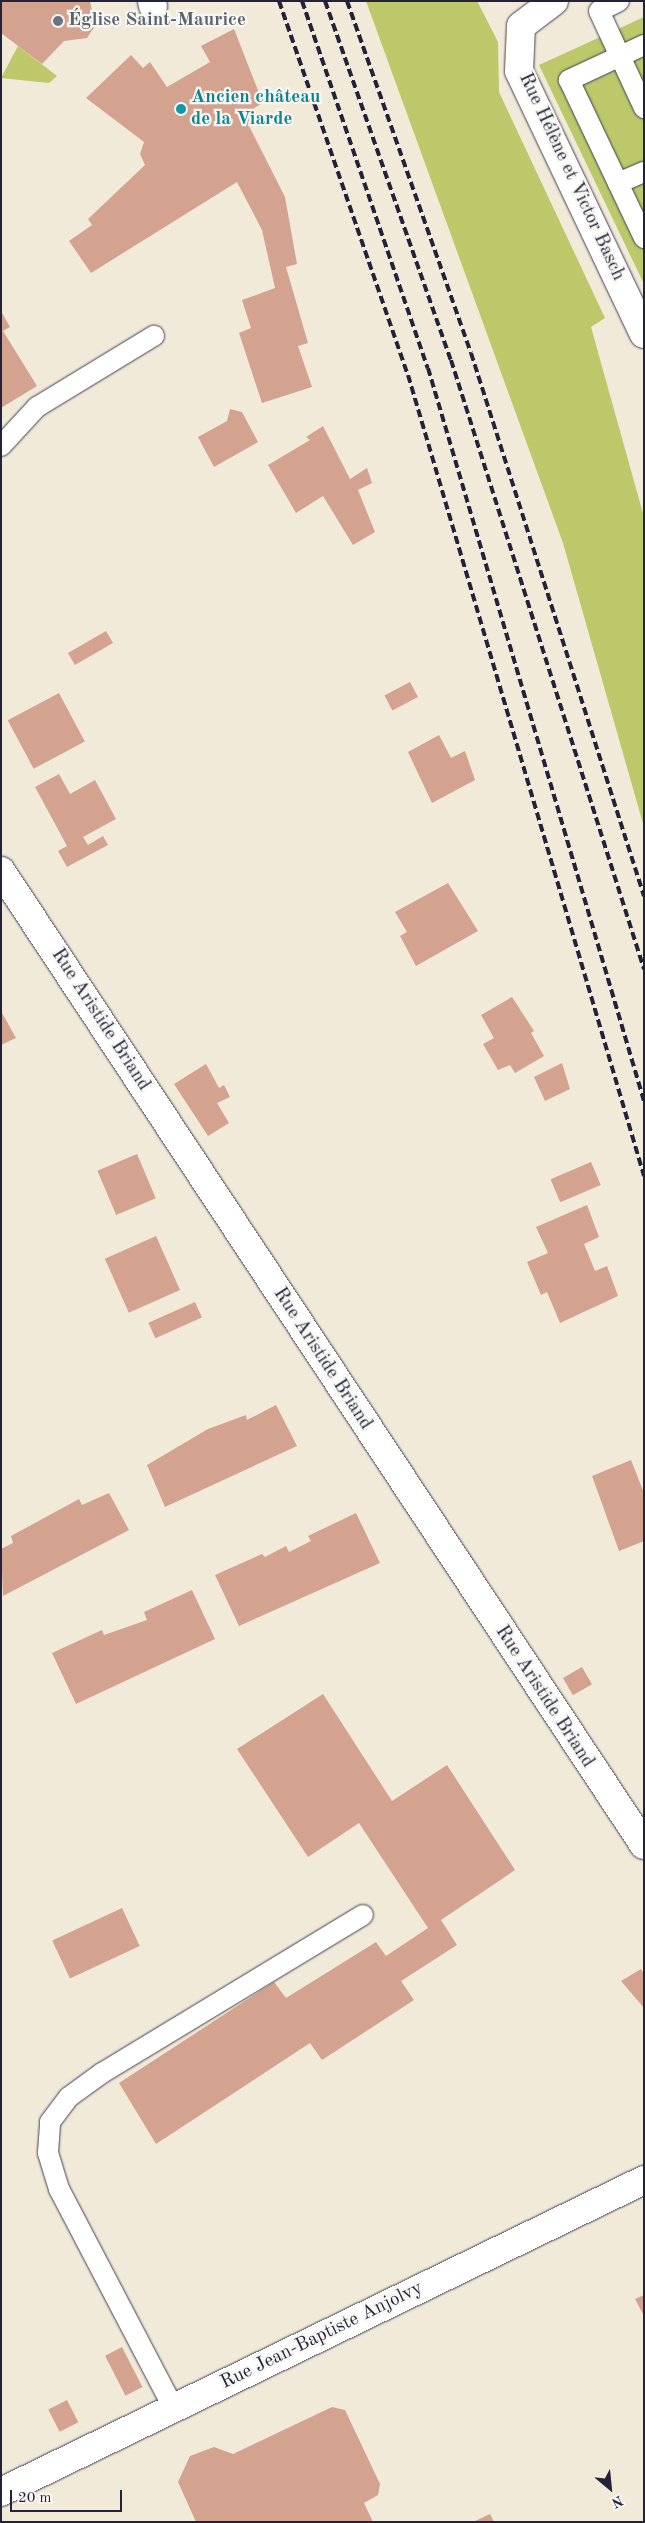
<!DOCTYPE html>
<meta charset="utf-8">
<style>
body{margin:0}
#map{position:relative;width:645px;height:2523px;overflow:hidden;background:#f2ead8;font-family:"Old Standard TT",serif}
div>[style]{position:absolute}
[style*='--x']{left:calc(var(--x)*1px);top:calc(var(--y)*1px);width:calc(var(--w)*1px);rotate:calc(var(--a)*1deg)}
.green>*{inset:0;background:#bcc869}
.building>*{inset:0;background:#d4a38f;transform-origin:0 0}
.roads{filter:drop-shadow(0 0 1px #414053) drop-shadow(0 0 1px #414053)}
.service>*{height:20px;margin:-10px;padding:0 10px;transform-origin:10px;border-radius:10px;background:#fff}
.minor>*{height:28px;margin:-14px;padding:0 14px;transform-origin:14px;border-radius:14px;background:#fff}
.tertiary>*{height:28px;margin:-14px;padding:0 14px;transform-origin:14px;border-radius:14px;background:#fff}
.rail>*{height:4px;margin-top:-2px;transform-origin:0;background:repeating-linear-gradient(90deg,#22223b 0 8px,transparent 0 12px)}
.dots>*{width:14px;height:14px;translate:-50% -50%;box-sizing:border-box;border:2px solid #f6f6f2;border-radius:50%}
span{translate:-50% -50%;white-space:nowrap;text-align:center;line-height:1.15;-webkit-text-stroke:4.5px #f6f6f2;paint-order:stroke}
.worship-label{font-size:19px;color:#5b616d;font-weight:700}
.left{translate:0 -50%;text-align:left}
.culture-label{font-size:19px;color:#0d838f;font-weight:700}
.street-label{font-size:19px;color:#22223b}
.frame{position:absolute;inset:0;border:2px solid #22223b;pointer-events:none}
.north{position:absolute;left:585px;top:2463px;width:50px;height:50px;-webkit-text-stroke:4px #f6f6f2;paint-order:stroke;rotate:152deg;font-size:14px;font-weight:700;line-height:20px;text-align:center;color:#22223b}
.north::after{content:'';display:block;margin:auto;width:18px;height:22px;background:#22223b;clip-path:polygon(50% 0,100% 100%,50% 72%,0 100%)}
.scale{position:absolute;left:10px;top:2490px;width:112px;height:22px;box-sizing:border-box;border:2px solid #22223b;border-top:0;padding-left:6px;font-size:15px;line-height:18px;white-space:nowrap;color:#22223b;-webkit-text-stroke:4px #f6f6f2;paint-order:stroke}
</style>
<div id="map">
<div class="green">
<i style="clip-path:polygon(366px 1px,477px 1px,498px 42px,499px 92px,605px 318px,591px 327px,644px 517px,644px 827px,563px 543px)"></i>
<i style="clip-path:polygon(644px 17px,644px 284px,539px 65px)"></i>
<i style="clip-path:polygon(18px 46px,57px 76px,49px 83px,1px 78px)"></i>
</div>
<div class="building">
<i style="clip-path:polygon(1px 1px,90px 1px,95px 26px,87px 38px,64px 41px,42px 64px,1px 33px)"></i>
<i style="clip-path:polygon(234px 29px,263px 103px,254px 108px,260px 121px,249px 126px,285px 197px,297px 264px,286px 267px,308px 343px,298px 346px,312px 387px,262px 403px,239px 333px,251px 328px,242px 300px,275px 288px,262px 230px,237px 182px,91px 273px,69px 241px,92px 225px,88px 219px,145px 165px,140px 154px,144px 142px,86px 98px,131px 55px,143px 68px,150px 62px,167px 87px,210px 62px,201px 46px)"></i>
<i style="clip-path:polygon(1px 311px,10px 327px,3px 331px,37px 386px,1px 408px)"></i>
<i style="clip-path:polygon(230px 409px,242px 412px,258px 442px,214px 467px,198px 437px,227px 421px)"></i>
<i style="clip-path:polygon(323px 426px,350px 479px,367px 468px,372px 483px,358px 490px,375px 532px,353px 545px,323px 496px,296px 513px,268px 465px,310px 440px,306px 437px)"></i>
<i style="left:106px;top:631px;width:14px;height:44px;rotate:60deg"></i>
<i style="left:410px;top:682px;width:17px;height:29px;rotate:62deg"></i>
<i style="left:59px;top:693px;width:55px;height:58px;rotate:62deg"></i>
<i style="clip-path:polygon(439px 735px,451px 758px,465px 751px,475px 780px,432px 803px,408px 752px)"></i>
<i style="clip-path:polygon(59px 774px,70px 794px,95px 780px,116px 819px,83px 837px,88px 845px,103px 836px,108px 845px,67px 867px,58px 851px,67px 846px,35px 787px)"></i>
<i style="clip-path:polygon(448px 883px,478px 931px,416px 966px,400px 936px,407px 932px,395px 912px)"></i>
<i style="clip-path:polygon(512px 997px,534px 1031px,531px 1033px,544px 1056px,515px 1073px,510px 1065px,498px 1070px,483px 1044px,494px 1038px,481px 1015px)"></i>
<i style="clip-path:polygon(1px 1011px,16px 1038px,1px 1045px)"></i>
<i style="clip-path:polygon(562px 1063px,570px 1089px,545px 1101px,534px 1077px)"></i>
<i style="clip-path:polygon(206px 1064px,219px 1088px,224px 1085px,230px 1097px,217px 1103px,229px 1123px,208px 1136px,174px 1084px)"></i>
<i style="left:137px;top:1154px;width:48px;height:43px;rotate:67deg"></i>
<i style="left:591px;top:1162px;width:25px;height:44px;rotate:67deg"></i>
<i style="clip-path:polygon(587px 1205px,599px 1237px,584px 1244px,595px 1271px,607px 1266px,618px 1296px,560px 1323px,547px 1292px,541px 1295px,527px 1262px,548px 1253px,536px 1227px)"></i>
<i style="left:156px;top:1236px;width:59px;height:56px;rotate:66deg"></i>
<i style="left:195px;top:1302px;width:17px;height:51px;rotate:66deg"></i>
<i style="clip-path:polygon(276px 1405px,297px 1446px,165px 1507px,147px 1465px,208px 1429px,246px 1415px,247px 1420px)"></i>
<i style="clip-path:polygon(631px 1460px,644px 1493px,644px 1541px,619px 1551px,592px 1476px)"></i>
<i style="clip-path:polygon(109px 1493px,129px 1530px,3px 1596px,1px 1549px,13px 1543px,11px 1536px,79px 1499px,82px 1505px)"></i>
<i style="clip-path:polygon(356px 1513px,380px 1563px,239px 1626px,215px 1575px,262px 1554px,265px 1557px,286px 1546px,289px 1552px,311px 1541px,308px 1536px)"></i>
<i style="clip-path:polygon(192px 1590px,215px 1639px,76px 1704px,52px 1653px,102px 1630px,104px 1635px,147px 1620px,144px 1612px)"></i>
<i style="left:582px;top:1667px;width:20px;height:22px;rotate:60deg"></i>
<i style="clip-path:polygon(323px 1694px,392px 1801px,447px 1765px,515px 1870px,441px 1920px,457px 1945px,401px 1981px,414px 2000px,322px 2060px,310px 2043px,156px 2144px,119px 2083px,274px 1982px,286px 1998px,376px 1942px,386px 1956px,428px 1928px,359px 1823px,308px 1857px,237px 1749px)"></i>
<i style="left:122px;top:1908px;width:42px;height:77px;rotate:65deg"></i>
<i style="clip-path:polygon(641px 1969px,644px 1974px,644px 2008px,621px 1981px)"></i>
<i style="clip-path:polygon(644px 2295px,644px 2316px,635px 2299px)"></i>
<i style="left:122px;top:2347px;width:45px;height:19px;rotate:63deg"></i>
<i style="left:67px;top:2400px;width:25px;height:21px;rotate:63deg"></i>
<i style="clip-path:polygon(332px 2407px,345px 2410px,380px 2484px,378px 2495px,364px 2503px,373px 2522px,196px 2522px,178px 2482px,190px 2456px,214px 2447px,233px 2454px)"></i>
<i style="clip-path:polygon(490px 2514px,494px 2522px,473px 2522px)"></i>
</div>
<div class="roads">
<div class="service">
<i style="--x:619;--y:1;--w:22;--a:153"></i>
<i style="--x:599;--y:11;--w:107;--a:65.1"></i>
<i style="--x:644;--y:45;--w:83;--a:155"></i>
<i style="--x:569;--y:80;--w:175;--a:64.6"></i>
<i style="--x:618;--y:183;--w:28;--a:-23"></i>
<i style="--x:1;--y:446;--w:53;--a:-47.3"></i>
<i style="--x:37;--y:407;--w:137;--a:-31.3"></i>
<i style="--x:173;--y:2407;--w:246;--a:-117.6"></i>
<i style="--x:59;--y:2189;--w:38;--a:-107"></i>
<i style="--x:48;--y:2153;--w:31;--a:-86"></i>
<i style="--x:50;--y:2122;--w:31;--a:-53"></i>
<i style="--x:69;--y:2097;--w:41;--a:-36"></i>
<i style="--x:102;--y:2073;--w:305;--a:-31.2"></i>
</div>
<div class="minor">
<i style="--x:152;--y:1;--w:5;--a:79"></i>
<i style="--x:554;--y:1;--w:41;--a:142.9"></i>
<i style="--x:521;--y:26;--w:45;--a:92.5"></i>
<i style="--x:519;--y:71;--w:291;--a:64.6"></i>
<i style="--x:1;--y:2492;--w:715;--a:-25.88"></i>
</div>
<div class="tertiary">
<i style="--x:1;--y:871;--w:1167;--a:56.57"></i>
</div>
</div>
<div class="rail">
<i style="--x:279;--y:1;--w:396;--a:71"></i>
<i style="--x:408;--y:375;--w:835;--a:73.58"></i>
<i style="--x:302;--y:1;--w:388;--a:71.1"></i>
<i style="--x:428;--y:368;--w:764;--a:73.58"></i>
<i style="--x:325;--y:1;--w:380;--a:70.7"></i>
<i style="--x:451;--y:360;--w:639;--a:72.42"></i>
<i style="--x:347;--y:1;--w:373;--a:70.6"></i>
<i style="--x:471;--y:353;--w:570;--a:72.33"></i>
</div>
<div class="dots">
<i style="left:58px;top:21px;background:#6b7280"></i>
<i style="left:181px;top:109px;background:#0f9aa8"></i>
</div>
<div class="worship-label">
<span class="left" style="left:68px;top:21px">Église Saint-Maurice</span>
</div>
<div class="culture-label">
<span class="left" style="left:191px;top:109px">Ancien château<br>de la Viarde</span>
</div>
<div class="street-label">
<span style="left:571px;top:177px;rotate:65deg">Rue Hélène et Victor Basch</span>
<span style="left:100px;top:1020px;rotate:57deg">Rue Aristide Briand</span>
<span style="left:322px;top:1359px;rotate:57deg">Rue Aristide Briand</span>
<span style="left:544px;top:1697px;rotate:57deg">Rue Aristide Briand</span>
<span style="left:322px;top:2336px;rotate:-26deg">Rue Jean-Baptiste Anjolvy</span>
</div>
<div class="frame"></div>
<div class="north">N</div>
<div class="scale">20 m</div>
</div>
